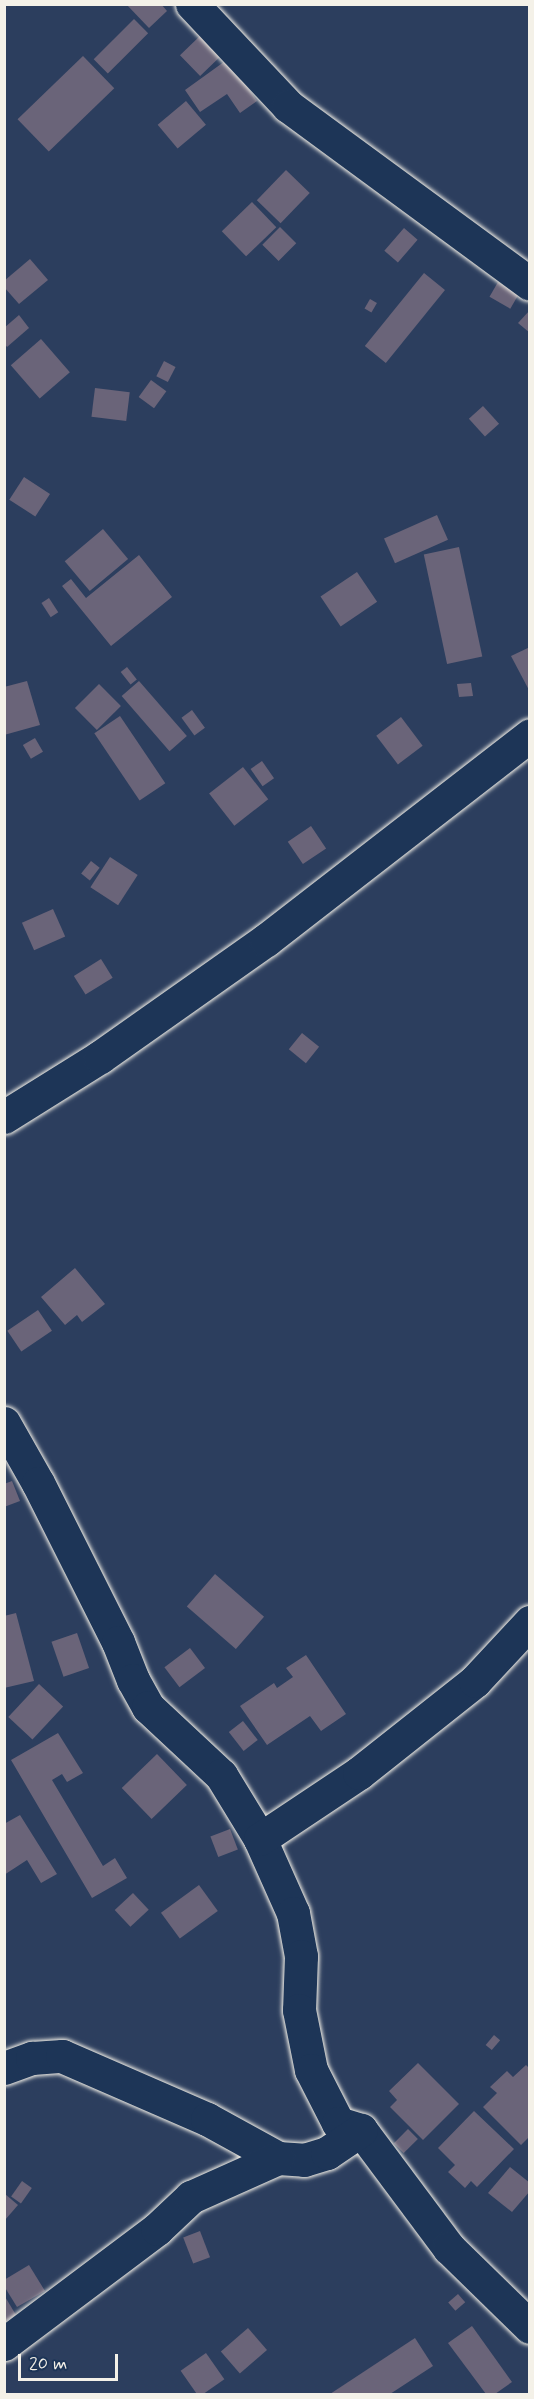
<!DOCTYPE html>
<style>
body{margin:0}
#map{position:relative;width:534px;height:2399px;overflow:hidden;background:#2c3e5e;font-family:Mynerve,sans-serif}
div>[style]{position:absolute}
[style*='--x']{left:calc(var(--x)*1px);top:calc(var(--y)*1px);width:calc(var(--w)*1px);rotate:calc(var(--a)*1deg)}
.building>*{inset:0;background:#6a6479;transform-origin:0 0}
.roads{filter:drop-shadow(0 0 2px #f4f1e8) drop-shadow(0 0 2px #f4f1e8)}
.street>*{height:33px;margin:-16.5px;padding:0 16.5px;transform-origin:16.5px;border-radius:16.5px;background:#1d3557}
span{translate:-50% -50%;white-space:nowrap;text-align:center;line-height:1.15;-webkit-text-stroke:6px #1d3557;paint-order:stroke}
.frame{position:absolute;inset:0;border:6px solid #f4f1e8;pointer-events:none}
.scale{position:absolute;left:18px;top:2354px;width:100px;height:27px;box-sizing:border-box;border:3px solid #f4f1e8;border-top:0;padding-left:8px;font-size:18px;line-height:21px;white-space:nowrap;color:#f4f1e8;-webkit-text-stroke:4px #1d3557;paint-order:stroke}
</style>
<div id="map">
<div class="building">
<i style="clip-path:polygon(126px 4px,161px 4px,167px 11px,149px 28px)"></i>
<i style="left:134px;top:19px;width:20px;height:57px;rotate:45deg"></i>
<i style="left:203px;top:33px;width:29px;height:32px;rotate:46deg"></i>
<i style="left:83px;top:56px;width:45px;height:91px;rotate:46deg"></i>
<i style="clip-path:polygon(228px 59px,257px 101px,240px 113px,227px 94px,200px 112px,185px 90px)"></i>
<i style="left:186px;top:101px;width:31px;height:37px;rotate:50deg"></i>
<i style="left:286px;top:170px;width:33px;height:42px;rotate:44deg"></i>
<i style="left:252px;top:202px;width:35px;height:42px;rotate:46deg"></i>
<i style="left:280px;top:227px;width:23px;height:25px;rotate:45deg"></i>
<i style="left:404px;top:228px;width:18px;height:30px;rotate:41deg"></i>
<i style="clip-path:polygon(30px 259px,48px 280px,19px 304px,4px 287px,4px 281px)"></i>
<i style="left:424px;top:273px;width:27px;height:94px;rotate:39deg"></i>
<i style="left:498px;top:282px;width:24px;height:17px;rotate:30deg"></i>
<i style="left:370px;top:299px;width:8px;height:11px;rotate:30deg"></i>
<i style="clip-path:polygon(530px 310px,530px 333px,518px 323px)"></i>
<i style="clip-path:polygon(19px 315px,29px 328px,7px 347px,4px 343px,4px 328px)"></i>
<i style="left:41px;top:339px;width:44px;height:40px;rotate:49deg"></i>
<i style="left:164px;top:361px;width:13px;height:17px;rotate:27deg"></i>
<i style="left:151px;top:380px;width:19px;height:21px;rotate:36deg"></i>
<i style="left:95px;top:388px;width:35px;height:29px;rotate:7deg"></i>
<i style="left:483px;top:406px;width:24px;height:19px;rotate:48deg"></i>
<i style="left:24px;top:477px;width:31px;height:27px;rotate:33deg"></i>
<i style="left:437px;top:515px;width:27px;height:58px;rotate:66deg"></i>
<i style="left:103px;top:529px;width:39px;height:50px;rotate:50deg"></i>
<i style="left:459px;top:547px;width:112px;height:36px;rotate:78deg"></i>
<i style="clip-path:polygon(139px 555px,172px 597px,111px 646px,62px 586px,71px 579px,86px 598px)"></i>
<i style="left:357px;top:572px;width:36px;height:44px;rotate:56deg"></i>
<i style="left:49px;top:598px;width:17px;height:9px;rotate:57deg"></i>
<i style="clip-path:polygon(530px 647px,530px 692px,511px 656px)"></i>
<i style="left:127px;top:667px;width:16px;height:8px;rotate:52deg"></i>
<i style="clip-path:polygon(27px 681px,40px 725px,4px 735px,4px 687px)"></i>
<i style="left:139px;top:681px;width:73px;height:23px;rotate:49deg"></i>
<i style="clip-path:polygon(471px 683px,473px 696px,459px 697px,457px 684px)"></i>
<i style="left:99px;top:684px;width:31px;height:34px;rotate:45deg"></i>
<i style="left:192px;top:710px;width:22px;height:13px;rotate:54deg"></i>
<i style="left:120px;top:716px;width:81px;height:31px;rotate:56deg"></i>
<i style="left:401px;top:717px;width:36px;height:31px;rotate:53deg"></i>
<i style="left:35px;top:738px;width:16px;height:14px;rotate:60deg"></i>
<i style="left:262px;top:761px;width:21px;height:14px;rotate:55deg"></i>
<i style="left:243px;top:767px;width:41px;height:43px;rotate:52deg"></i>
<i style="left:311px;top:826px;width:27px;height:28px;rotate:56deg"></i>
<i style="left:110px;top:857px;width:33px;height:36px;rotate:33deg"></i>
<i style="left:91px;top:861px;width:11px;height:16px;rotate:38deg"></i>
<i style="left:53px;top:909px;width:30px;height:34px;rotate:66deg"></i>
<i style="left:101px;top:959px;width:22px;height:32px;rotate:58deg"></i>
<i style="left:302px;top:1033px;width:22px;height:21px;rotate:39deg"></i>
<i style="clip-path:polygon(75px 1268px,105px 1304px,82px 1322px,77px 1315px,65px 1325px,41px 1297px)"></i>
<i style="left:38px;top:1310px;width:25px;height:37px;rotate:56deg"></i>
<i style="clip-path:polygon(12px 1481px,20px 1501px,4px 1507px,4px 1484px)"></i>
<i style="left:215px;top:1574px;width:65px;height:43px;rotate:41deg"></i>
<i style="clip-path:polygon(16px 1613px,34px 1681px,4px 1688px,4px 1616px)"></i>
<i style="left:77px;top:1633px;width:37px;height:27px;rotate:71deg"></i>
<i style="left:190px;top:1648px;width:25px;height:32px;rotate:53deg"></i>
<i style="clip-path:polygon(306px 1655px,346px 1714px,321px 1731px,310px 1716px,267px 1745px,240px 1706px,274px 1683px,277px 1688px,293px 1677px,286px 1668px)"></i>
<i style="left:39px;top:1684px;width:33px;height:45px;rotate:43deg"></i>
<i style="left:243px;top:1721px;width:24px;height:18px;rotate:52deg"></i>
<i style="clip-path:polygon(58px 1733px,83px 1773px,67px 1782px,62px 1774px,52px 1780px,103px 1866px,115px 1858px,127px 1878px,92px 1898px,11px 1760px)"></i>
<i style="left:157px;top:1754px;width:43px;height:49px;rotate:46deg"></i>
<i style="clip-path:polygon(20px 1815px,57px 1874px,41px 1883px,27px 1860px,4px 1875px,4px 1824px)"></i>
<i style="left:230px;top:1829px;width:22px;height:21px;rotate:69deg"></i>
<i style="left:199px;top:1885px;width:32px;height:47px;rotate:54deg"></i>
<i style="left:133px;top:1893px;width:23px;height:25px;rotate:47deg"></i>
<i style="left:494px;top:2035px;width:8px;height:13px;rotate:40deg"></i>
<i style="clip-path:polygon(418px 2063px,459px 2104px,423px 2140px,390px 2107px,397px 2100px,389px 2091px)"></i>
<i style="clip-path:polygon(526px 2065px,530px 2069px,530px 2136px,521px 2145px,483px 2107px,497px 2093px,490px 2087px,507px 2071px,513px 2077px)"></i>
<i style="clip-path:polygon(474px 2111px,514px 2149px,477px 2187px,471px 2181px,465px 2188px,448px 2172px,455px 2165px,438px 2148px)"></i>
<i style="left:408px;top:2129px;width:14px;height:20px;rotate:45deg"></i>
<i style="clip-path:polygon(510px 2167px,530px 2183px,530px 2191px,512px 2212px,488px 2193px)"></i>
<i style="left:22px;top:2181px;width:12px;height:19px;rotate:35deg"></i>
<i style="clip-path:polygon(5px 2194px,18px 2205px,5px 2220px)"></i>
<i style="left:200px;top:2231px;width:28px;height:18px;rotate:69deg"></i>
<i style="clip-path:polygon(29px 2265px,45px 2291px,17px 2307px,4px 2286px,4px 2280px)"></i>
<i style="left:458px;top:2294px;width:11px;height:13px;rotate:49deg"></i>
<i style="clip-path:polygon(4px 2295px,16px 2315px,4px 2322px)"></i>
<i style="clip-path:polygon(472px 2326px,512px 2382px,495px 2394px,486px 2394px,448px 2343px)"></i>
<i style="left:248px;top:2328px;width:29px;height:36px;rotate:49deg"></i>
<i style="clip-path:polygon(415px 2338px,433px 2366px,390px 2394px,330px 2394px)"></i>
<i style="left:206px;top:2353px;width:32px;height:31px;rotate:55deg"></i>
</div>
<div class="roads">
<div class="street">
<i style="--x:192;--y:4;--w:140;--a:46.7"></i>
<i style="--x:288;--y:106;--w:300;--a:36.3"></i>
<i style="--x:4;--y:1117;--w:113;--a:-32"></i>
<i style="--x:100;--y:1057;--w:203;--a:-35.2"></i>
<i style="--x:266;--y:940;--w:334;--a:-37.8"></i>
<i style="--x:4;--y:1423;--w:69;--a:60.5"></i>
<i style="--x:38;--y:1483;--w:178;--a:63.3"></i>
<i style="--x:118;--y:1642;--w:41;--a:68.5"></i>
<i style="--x:133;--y:1680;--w:31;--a:61"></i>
<i style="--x:148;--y:1707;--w:100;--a:43"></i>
<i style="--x:221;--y:1775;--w:75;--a:58.6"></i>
<i style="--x:260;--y:1839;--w:81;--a:66"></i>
<i style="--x:293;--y:1913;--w:44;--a:79.5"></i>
<i style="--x:301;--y:1956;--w:54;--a:92.1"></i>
<i style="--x:299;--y:2010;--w:61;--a:78.7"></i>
<i style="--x:311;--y:2070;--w:59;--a:63"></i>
<i style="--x:338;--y:2123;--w:24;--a:17"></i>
<i style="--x:361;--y:2130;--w:147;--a:53.3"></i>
<i style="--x:449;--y:2248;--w:113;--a:44.3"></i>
<i style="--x:260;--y:1839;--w:119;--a:-33.7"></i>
<i style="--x:359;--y:1773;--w:148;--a:-38.4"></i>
<i style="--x:475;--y:1681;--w:81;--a:-47"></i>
<i style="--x:4;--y:2068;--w:30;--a:-20"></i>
<i style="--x:32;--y:2058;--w:30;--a:-4"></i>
<i style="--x:62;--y:2056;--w:158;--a:23.5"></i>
<i style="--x:207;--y:2119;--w:81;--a:28.8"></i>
<i style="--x:278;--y:2158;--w:26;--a:4"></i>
<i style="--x:304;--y:2160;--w:24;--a:-17"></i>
<i style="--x:327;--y:2153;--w:41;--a:-34.1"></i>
<i style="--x:4;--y:2344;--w:191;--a:-36.9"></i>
<i style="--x:157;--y:2229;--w:47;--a:-43.3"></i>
<i style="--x:191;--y:2197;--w:95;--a:-24.1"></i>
</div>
</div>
<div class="frame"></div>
<div class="scale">20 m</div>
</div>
